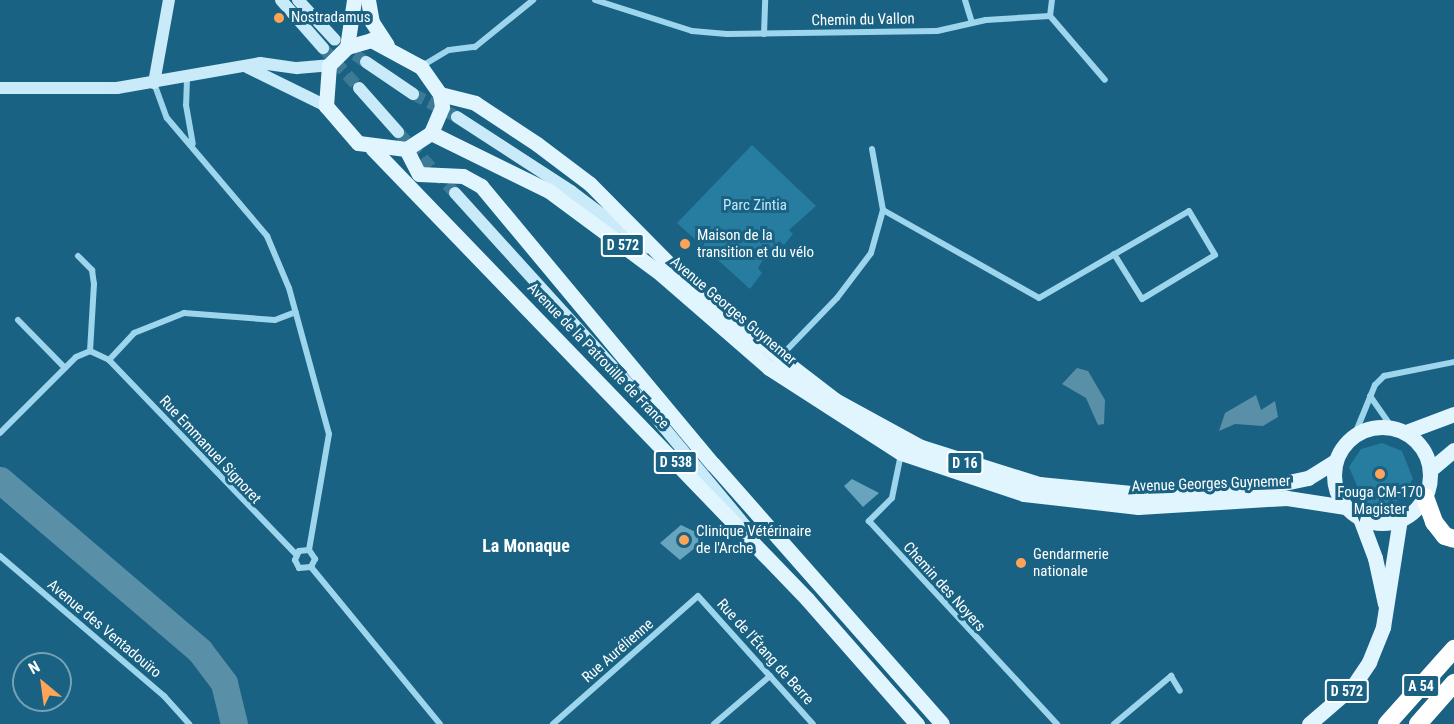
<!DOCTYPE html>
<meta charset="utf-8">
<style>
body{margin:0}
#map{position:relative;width:1454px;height:724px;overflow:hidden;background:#196283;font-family:"Roboto Condensed",sans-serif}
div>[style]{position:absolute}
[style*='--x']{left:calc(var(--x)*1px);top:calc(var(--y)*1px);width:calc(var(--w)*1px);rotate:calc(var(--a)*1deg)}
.green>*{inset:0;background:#277da0}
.water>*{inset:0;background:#5a90a7}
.river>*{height:27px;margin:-13.5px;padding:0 13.5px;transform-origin:13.5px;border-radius:13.5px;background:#5a90a7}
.building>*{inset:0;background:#68a4bd}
.secondary-tunnel>*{height:12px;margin-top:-6px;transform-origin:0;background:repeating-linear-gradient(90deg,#3c7a96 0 12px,transparent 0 18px)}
.street>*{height:6px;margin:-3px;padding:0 3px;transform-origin:3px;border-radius:3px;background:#9dd5ec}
.secondary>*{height:12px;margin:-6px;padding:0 6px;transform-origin:6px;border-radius:6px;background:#c9eaf8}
.primary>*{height:15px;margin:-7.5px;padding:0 7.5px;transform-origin:7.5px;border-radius:7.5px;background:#e1f5ff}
.primary>.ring{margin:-7.5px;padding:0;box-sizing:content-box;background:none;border:15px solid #e1f5ff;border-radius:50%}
.highway>*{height:18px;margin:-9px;padding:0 9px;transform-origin:9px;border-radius:9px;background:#fff}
.dots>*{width:16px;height:16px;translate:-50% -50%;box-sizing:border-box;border:3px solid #196283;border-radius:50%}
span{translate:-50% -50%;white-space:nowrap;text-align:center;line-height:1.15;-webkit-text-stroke:6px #196283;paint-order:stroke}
.shield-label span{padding:2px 4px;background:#196283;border:2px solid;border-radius:4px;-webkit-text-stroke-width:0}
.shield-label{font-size:14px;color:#fff;font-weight:700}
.poi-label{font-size:15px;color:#fff}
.left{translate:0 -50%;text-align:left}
.street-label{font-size:15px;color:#fff}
.park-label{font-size:15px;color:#c2e9f9}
.quarter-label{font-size:18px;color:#fff;font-weight:700}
.north{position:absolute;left:12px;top:652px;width:60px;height:60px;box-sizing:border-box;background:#196283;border:2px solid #75a1b5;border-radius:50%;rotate:331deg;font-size:16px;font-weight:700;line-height:24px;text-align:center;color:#fff}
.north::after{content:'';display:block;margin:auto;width:21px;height:27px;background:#ffa357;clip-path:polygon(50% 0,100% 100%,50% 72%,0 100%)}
</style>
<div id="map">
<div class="green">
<i style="clip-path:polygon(752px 145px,816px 206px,789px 230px,793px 234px,784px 245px,779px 241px,765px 256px,758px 268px,762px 273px,750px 289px,677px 223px)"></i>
<i style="clip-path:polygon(1382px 443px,1402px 451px,1413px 479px,1395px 504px,1374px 507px,1356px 495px,1358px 488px,1349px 467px,1361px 449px)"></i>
</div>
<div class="water">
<i style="clip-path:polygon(1077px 368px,1088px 371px,1105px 400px,1104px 424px,1098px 425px,1086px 398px,1062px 384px)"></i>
<i style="clip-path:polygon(1256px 395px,1261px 410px,1275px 401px,1278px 417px,1263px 426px,1235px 424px,1219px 431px,1225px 413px)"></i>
</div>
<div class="river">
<i style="--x:0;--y:480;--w:263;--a:40.5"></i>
<i style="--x:200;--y:651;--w:40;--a:53"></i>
<i style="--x:224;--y:683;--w:42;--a:76.3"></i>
</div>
<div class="building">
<i style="clip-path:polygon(852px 479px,879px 493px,863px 507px,844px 486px)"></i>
<i style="clip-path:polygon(681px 525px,706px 537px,701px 549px,696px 547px,680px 560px,660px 543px)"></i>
</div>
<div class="secondary-tunnel">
<i style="--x:340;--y:44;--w:32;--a:35"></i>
<i style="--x:323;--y:48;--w:54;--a:48"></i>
<i style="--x:413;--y:94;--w:50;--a:27.6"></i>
<i style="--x:398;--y:132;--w:83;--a:46.9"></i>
</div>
<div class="street">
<i style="--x:595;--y:0;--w:102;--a:17.7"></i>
<i style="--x:692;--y:31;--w:35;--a:5"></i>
<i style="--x:727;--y:34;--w:210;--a:-0.8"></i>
<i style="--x:937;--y:31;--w:50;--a:-12.7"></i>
<i style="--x:986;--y:20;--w:64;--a:-3.6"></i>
<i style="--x:1050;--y:16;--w:84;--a:49.3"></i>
<i style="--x:965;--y:0;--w:24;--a:73"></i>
<i style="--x:1050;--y:16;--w:16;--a:-83"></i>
<i style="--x:764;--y:34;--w:34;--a:-88"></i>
<i style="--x:422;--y:66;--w:31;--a:-31"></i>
<i style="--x:449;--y:50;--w:26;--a:-7"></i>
<i style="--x:475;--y:47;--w:75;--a:-39"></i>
<i style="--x:187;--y:79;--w:26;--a:92"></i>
<i style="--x:186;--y:105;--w:39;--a:80"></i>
<i style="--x:154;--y:83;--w:37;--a:70"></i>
<i style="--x:167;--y:118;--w:155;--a:49.7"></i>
<i style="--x:267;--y:236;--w:56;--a:67.1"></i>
<i style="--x:289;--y:288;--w:151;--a:74.7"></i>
<i style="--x:329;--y:434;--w:118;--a:99.8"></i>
<i style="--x:883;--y:210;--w:179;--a:29.4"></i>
<i style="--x:1039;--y:298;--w:173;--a:-30.1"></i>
<i style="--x:1189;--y:211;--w:51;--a:59.4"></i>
<i style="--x:1215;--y:255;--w:85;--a:148.9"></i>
<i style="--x:1142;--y:299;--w:53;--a:-121.9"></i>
<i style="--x:78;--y:256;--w:20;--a:45"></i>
<i style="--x:92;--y:270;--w:14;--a:82"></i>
<i style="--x:94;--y:284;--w:67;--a:93.4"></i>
<i style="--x:18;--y:320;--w:67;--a:45.6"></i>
<i style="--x:780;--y:357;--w:82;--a:-46"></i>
<i style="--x:837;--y:298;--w:56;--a:-52.9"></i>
<i style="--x:871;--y:253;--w:45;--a:-74.4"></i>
<i style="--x:883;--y:210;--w:62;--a:-100.2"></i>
<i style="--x:109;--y:360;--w:37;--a:-47"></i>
<i style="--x:134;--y:333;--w:54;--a:-21.8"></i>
<i style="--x:184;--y:313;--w:91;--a:4.4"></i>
<i style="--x:275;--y:320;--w:22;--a:-21"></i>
<i style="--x:1370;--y:396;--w:38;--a:55"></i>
<i style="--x:0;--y:433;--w:107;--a:-45"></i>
<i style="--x:76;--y:357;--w:15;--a:-23"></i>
<i style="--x:90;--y:351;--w:21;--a:25"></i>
<i style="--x:109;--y:360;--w:269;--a:46.1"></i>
<i style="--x:1355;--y:434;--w:53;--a:-67.8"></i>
<i style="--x:1375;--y:385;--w:13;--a:-45"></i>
<i style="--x:1384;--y:376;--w:71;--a:-11.3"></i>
<i style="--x:901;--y:454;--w:45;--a:101.6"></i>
<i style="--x:892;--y:498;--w:33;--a:135"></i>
<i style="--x:869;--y:521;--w:277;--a:47.2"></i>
<i style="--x:309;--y:550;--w:10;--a:174"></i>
<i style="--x:299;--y:551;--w:10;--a:114"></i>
<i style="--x:295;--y:560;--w:9;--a:63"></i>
<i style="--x:299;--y:568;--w:12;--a:-5"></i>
<i style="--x:309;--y:550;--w:11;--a:56"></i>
<i style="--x:315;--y:559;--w:9;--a:117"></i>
<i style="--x:0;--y:556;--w:216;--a:40.5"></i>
<i style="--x:164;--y:696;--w:38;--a:48"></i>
<i style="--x:311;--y:567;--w:203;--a:50.6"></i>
<i style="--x:553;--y:724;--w:193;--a:-41.4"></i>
<i style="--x:698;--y:596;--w:172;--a:48.1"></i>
<i style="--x:714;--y:724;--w:74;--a:-40.6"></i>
<i style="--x:1114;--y:724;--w:75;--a:-40.1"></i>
<i style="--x:1171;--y:676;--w:17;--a:59"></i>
</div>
<div class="secondary">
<i style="--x:281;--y:0;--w:64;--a:48.8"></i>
<i style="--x:298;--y:0;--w:54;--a:47.2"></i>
<i style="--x:366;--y:62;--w:57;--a:34.2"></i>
<i style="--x:247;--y:67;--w:88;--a:26.3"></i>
<i style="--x:154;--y:83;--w:84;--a:-79.8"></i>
<i style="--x:0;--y:88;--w:117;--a:0"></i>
<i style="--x:117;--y:88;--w:145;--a:-9.9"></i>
<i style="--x:260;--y:63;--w:37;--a:8"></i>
<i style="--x:297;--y:68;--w:32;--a:-5"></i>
<i style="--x:359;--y:88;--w:59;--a:48.4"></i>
<i style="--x:457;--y:117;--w:136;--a:33"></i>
<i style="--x:571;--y:191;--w:94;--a:37.2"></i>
<i style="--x:455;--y:193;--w:256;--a:47.8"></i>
<i style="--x:627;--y:383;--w:192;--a:50.3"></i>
</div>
<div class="primary">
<i style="--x:368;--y:0;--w:22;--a:80"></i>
<i style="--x:372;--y:22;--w:27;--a:57"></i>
<i style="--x:371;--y:40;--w:57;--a:28.4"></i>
<i style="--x:421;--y:67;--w:33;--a:55"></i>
<i style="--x:440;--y:94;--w:13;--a:81"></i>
<i style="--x:442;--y:107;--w:28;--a:113"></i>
<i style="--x:431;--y:133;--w:30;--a:147"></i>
<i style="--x:406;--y:149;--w:48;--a:-172.9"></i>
<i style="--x:358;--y:143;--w:49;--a:-130.9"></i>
<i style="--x:326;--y:106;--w:41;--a:-85.8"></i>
<i style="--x:329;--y:65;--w:25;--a:-45"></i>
<i style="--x:347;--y:47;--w:25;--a:-16"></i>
<i style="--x:347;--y:47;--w:48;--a:-81.5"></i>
<i style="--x:440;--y:94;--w:36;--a:14"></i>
<i style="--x:475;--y:103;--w:74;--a:33.5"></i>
<i style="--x:537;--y:144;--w:66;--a:37"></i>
<i style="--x:590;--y:184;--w:125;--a:45.3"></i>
<i style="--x:678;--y:273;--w:131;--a:39.7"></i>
<i style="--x:779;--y:357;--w:71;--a:37.5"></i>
<i style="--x:835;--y:400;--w:98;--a:28.7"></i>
<i style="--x:921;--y:447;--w:124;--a:17.4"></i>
<i style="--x:1039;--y:484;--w:113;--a:5.6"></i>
<i style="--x:1151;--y:495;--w:119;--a:-4.3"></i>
<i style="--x:1270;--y:486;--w:39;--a:-12"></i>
<i style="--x:1308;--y:478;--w:32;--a:-32"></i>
<i style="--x:431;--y:133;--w:131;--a:26.2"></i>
<i style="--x:549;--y:191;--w:139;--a:36.5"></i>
<i style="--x:661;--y:274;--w:143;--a:41"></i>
<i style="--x:769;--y:368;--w:157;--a:32.8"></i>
<i style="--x:901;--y:453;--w:130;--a:18.4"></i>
<i style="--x:1024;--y:494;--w:115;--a:6.5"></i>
<i style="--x:1138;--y:507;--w:149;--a:-3.5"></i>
<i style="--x:1287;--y:498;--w:59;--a:8.8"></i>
<i style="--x:372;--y:148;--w:627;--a:46.03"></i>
<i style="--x:807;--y:599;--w:167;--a:48.7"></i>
<i style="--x:406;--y:149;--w:28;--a:63"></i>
<i style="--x:419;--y:174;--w:44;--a:2.6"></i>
<i style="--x:463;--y:176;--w:21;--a:29"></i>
<i style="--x:481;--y:186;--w:362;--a:50.2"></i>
<i style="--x:713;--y:464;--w:346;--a:48.6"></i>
<i class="ring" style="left:1334px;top:427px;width:81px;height:81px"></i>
<i style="--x:1406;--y:432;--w:51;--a:-20.6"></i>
<i style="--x:1430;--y:470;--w:31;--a:-40"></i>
<i style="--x:1360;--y:518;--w:43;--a:69.4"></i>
<i style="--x:1375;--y:558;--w:47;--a:77.7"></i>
<i style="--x:1309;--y:724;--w:58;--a:-40.8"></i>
<i style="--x:1353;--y:686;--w:29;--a:-56"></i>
<i style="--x:1369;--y:662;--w:38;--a:-68"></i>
<i style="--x:1383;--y:627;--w:109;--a:-81.1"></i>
</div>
<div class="highway">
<i style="--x:1425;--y:497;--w:27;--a:70"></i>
<i style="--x:1434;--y:522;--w:18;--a:52"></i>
<i style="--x:1445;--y:536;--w:9;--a:18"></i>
<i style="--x:1387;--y:724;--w:101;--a:-48.2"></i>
<i style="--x:1418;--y:724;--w:55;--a:-48.7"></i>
</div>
<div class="dots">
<i style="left:279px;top:18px;background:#ffa357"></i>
<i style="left:685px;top:244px;background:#ffa357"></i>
<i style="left:1380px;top:474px;background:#ffa357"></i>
<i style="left:684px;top:540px;background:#ffa357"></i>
<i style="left:1021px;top:563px;background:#ffa357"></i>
</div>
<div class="shield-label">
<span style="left:623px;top:245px">D 572</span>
<span style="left:676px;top:462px">D 538</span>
<span style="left:965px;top:463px">D 16</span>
<span style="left:1421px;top:686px">A 54</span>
<span style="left:1347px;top:691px">D 572</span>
</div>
<div class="poi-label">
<span class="left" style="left:291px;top:18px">Nostradamus</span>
<span class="left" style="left:697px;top:244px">Maison de la<br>transition et du vélo</span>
<span style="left:1380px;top:501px">Fouga CM-170<br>Magister</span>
<span class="left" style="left:696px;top:540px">Clinique Vétérinaire<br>de l'Arche</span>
<span class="left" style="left:1033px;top:563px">Gendarmerie<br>nationale</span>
</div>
<div class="street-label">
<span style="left:863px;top:20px;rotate:-1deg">Chemin du Vallon</span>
<span style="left:733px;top:311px;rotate:40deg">Avenue Georges Guynemer</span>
<span style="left:598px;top:356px;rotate:46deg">Avenue de la Patrouille de France</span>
<span style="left:210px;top:450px;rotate:47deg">Rue Emmanuel Signoret</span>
<span style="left:1211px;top:484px;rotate:-2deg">Avenue Georges Guynemer</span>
<span style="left:944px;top:587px;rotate:48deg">Chemin des Noyers</span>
<span style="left:104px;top:629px;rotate:40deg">Avenue des Ventadouïro</span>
<span style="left:618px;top:651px;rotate:-41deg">Rue Aurélienne</span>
<span style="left:765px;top:652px;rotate:48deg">Rue de l'Étang de Berre</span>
</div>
<div class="park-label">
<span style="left:755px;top:206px">Parc Zintia</span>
</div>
<div class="quarter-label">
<span style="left:526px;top:546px">La Monaque</span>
</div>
<div class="north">N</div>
</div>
